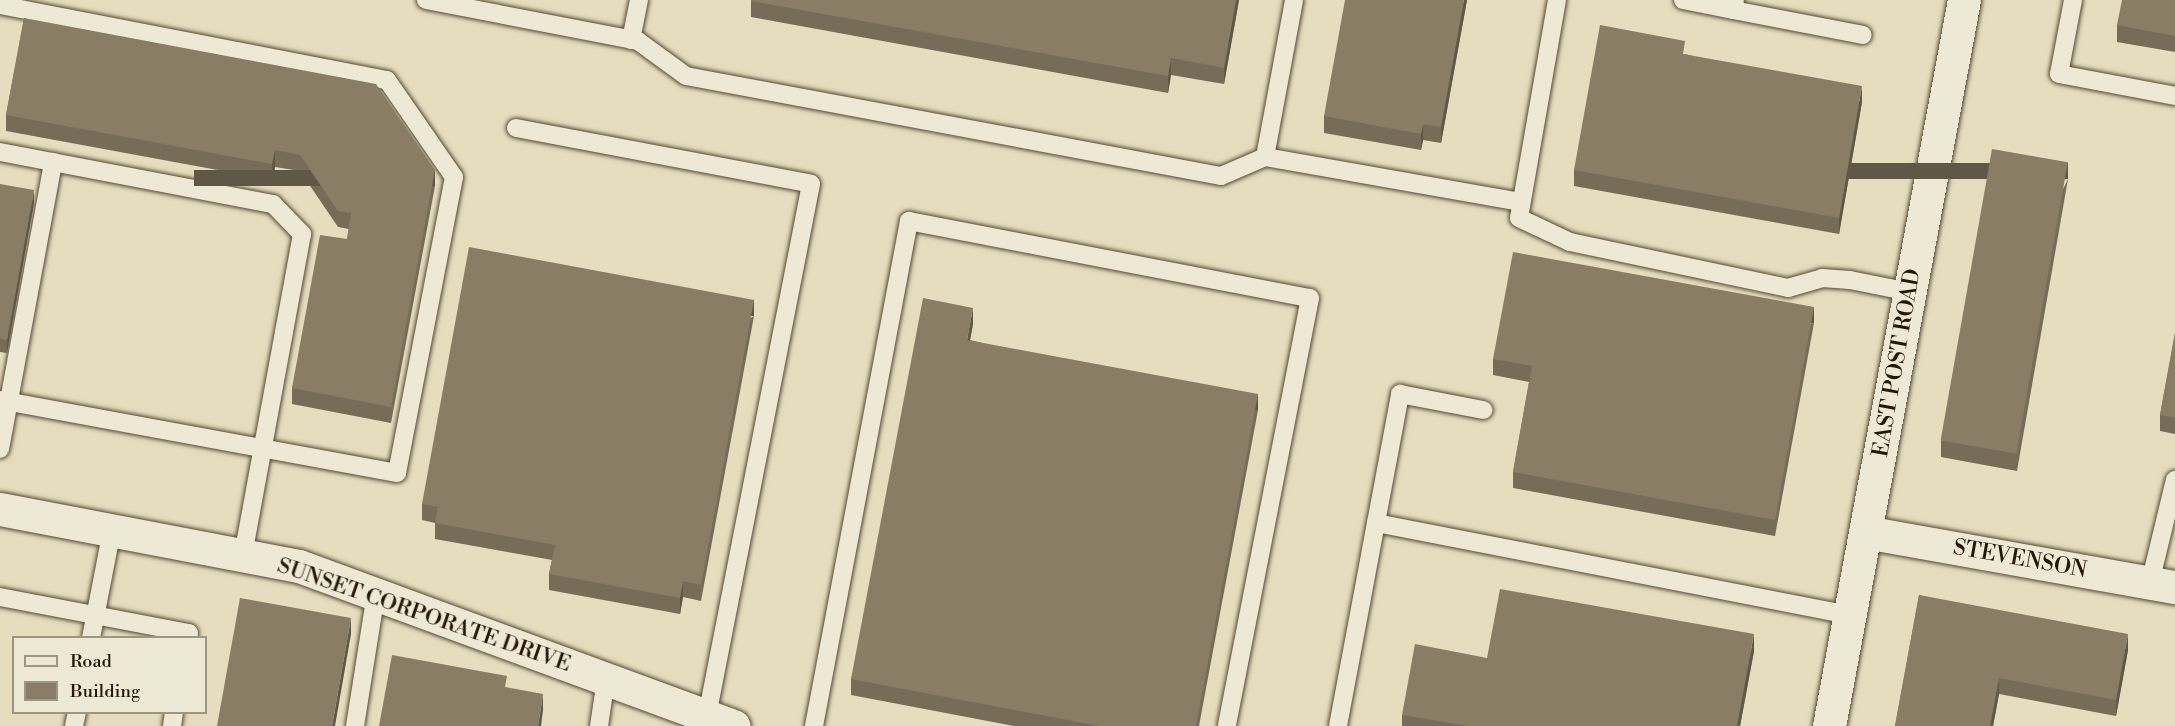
<!DOCTYPE html>
<style>
body{margin:0}
#map{position:relative;width:2175px;height:726px;overflow:hidden;background:#e5ddbe;font-family:"Libre Bodoni",serif}
div>[style]{position:absolute}
[style*='--x']{left:calc(var(--x)*1px);top:calc(var(--y)*1px);width:calc(var(--w)*1px);rotate:calc(var(--a)*1deg)}
.roads{filter:drop-shadow(0 0 2px #554834) drop-shadow(0 0 2px #554834)}
.lane>*{height:18px;margin:-9px;padding:0 9px;transform-origin:9px;border-radius:9px;background:#eee9d5}
.street>*{height:33px;margin:-16.5px;padding:0 16.5px;transform-origin:16.5px;border-radius:16.5px;background:#eee9d5}
.wall>*{inset:0;background:#766c58}
.shaded-wall>*{inset:0;background:#605847;transform-origin:0 0}
.building>*{inset:0;background:#897d66;transform-origin:0 0}
span{translate:-50% -50%;white-space:nowrap;text-align:center;line-height:1.15;-webkit-text-stroke:4.5px #eee9d5;paint-order:stroke}
.street-label{font-size:22px;color:#251606}
.legend{position:absolute;left:12px;top:636px;width:195px;height:78px;box-sizing:border-box;background:#eee9d5;border:2px solid #9e9582;margin:0;padding:8px 10px;list-style:none;font-size:18px;color:#251606}
.legend li{display:flex;align-items:center;gap:12px;height:30px}
.legend b{width:30px;border:2px solid #9e9582}
</style>
<div id="map">
<div class="roads">
<div class="lane">
<i style="--x:426;--y:0;--w:216;--a:10.9"></i>
<i style="--x:638;--y:41;--w:59;--a:36.1"></i>
<i style="--x:686;--y:76;--w:544;--a:10.59"></i>
<i style="--x:1221;--y:176;--w:48;--a:-23.4"></i>
<i style="--x:1265;--y:157;--w:260;--a:10"></i>
<i style="--x:1557;--y:0;--w:221;--a:99.9"></i>
<i style="--x:1519;--y:218;--w:56;--a:25.2"></i>
<i style="--x:1570;--y:242;--w:223;--a:11.9"></i>
<i style="--x:1788;--y:288;--w:35;--a:-16"></i>
<i style="--x:1822;--y:278;--w:28;--a:4"></i>
<i style="--x:1850;--y:280;--w:61;--a:11.3"></i>
<i style="--x:1683;--y:0;--w:51;--a:11.3"></i>
<i style="--x:1733;--y:10;--w:10;--a:-79"></i>
<i style="--x:2073;--y:0;--w:75;--a:100.7"></i>
<i style="--x:2059;--y:74;--w:118;--a:10.7"></i>
<i style="--x:0;--y:5;--w:394;--a:11"></i>
<i style="--x:387;--y:80;--w:118;--a:55.4"></i>
<i style="--x:454;--y:177;--w:301;--a:100.9"></i>
<i style="--x:397;--y:473;--w:404;--a:-169.6"></i>
<i style="--x:1733;--y:10;--w:132;--a:10.9"></i>
<i style="--x:631;--y:40;--w:41;--a:-78.7"></i>
<i style="--x:516;--y:128;--w:300;--a:10.7"></i>
<i style="--x:811;--y:184;--w:542;--a:101.06"></i>
<i style="--x:0;--y:152;--w:278;--a:10.8"></i>
<i style="--x:273;--y:204;--w:42;--a:46"></i>
<i style="--x:302;--y:234;--w:326;--a:100.4"></i>
<i style="--x:1265;--y:157;--w:160;--a:-79.5"></i>
<i style="--x:0;--y:449;--w:292;--a:-79.5"></i>
<i style="--x:1376;--y:523;--w:483;--a:11"></i>
<i style="--x:2150;--y:583;--w:106;--a:-76.4"></i>
<i style="--x:0;--y:597;--w:192;--a:10.8"></i>
<i style="--x:189;--y:633;--w:5;--a:101"></i>
<i style="--x:91;--y:638;--w:110;--a:-79"></i>
<i style="--x:74;--y:726;--w:14;--a:-78"></i>
<i style="--x:172;--y:726;--w:14;--a:-82"></i>
<i style="--x:355;--y:726;--w:134;--a:-81"></i>
<i style="--x:599;--y:726;--w:48;--a:-81.5"></i>
<i style="--x:814;--y:726;--w:514;--a:-79.35"></i>
<i style="--x:909;--y:221;--w:408;--a:10.9"></i>
<i style="--x:1310;--y:298;--w:436;--a:101"></i>
<i style="--x:1338;--y:726;--w:338;--a:-79.4"></i>
<i style="--x:1400;--y:394;--w:85;--a:10.9"></i>
</div>
<div class="street">
<i style="--x:0;--y:509;--w:304;--a:10.8"></i>
<i style="--x:299;--y:566;--w:463;--a:20.2"></i>
<i style="--x:1865;--y:532;--w:315;--a:10.1"></i>
<i style="--x:1829;--y:726;--w:738;--a:-79.47"></i>
</div>
</div>
<div class="wall">
<i style="clip-path:polygon(751px 0,1239px 0,1224px 84px,1171px 75px,1168px 93px,751px 17px)"></i>
<i style="clip-path:polygon(1467px 0,1441px 143px,1423px 140px,1421px 150px,1324px 133px,1324px 116px)"></i>
<i style="clip-path:polygon(2175px 0,2175px 52px,2117px 42px,2117px 25px)"></i>
<i style="clip-path:polygon(24px 18px,435px 186px,391px 423px,292px 404px,292px 388px,347px 239px,349px 229px,338px 227px,300px 171px,275px 167px,272px 180px,6px 131px,6px 115px)"></i>
<i style="clip-path:polygon(1685px 54px,1862px 102px,1839px 234px,1574px 186px,1574px 170px)"></i>
<i style="clip-path:polygon(2068px 179px,2017px 471px,1941px 457px,1941px 441px)"></i>
<i style="clip-path:polygon(0 184px,34px 203px,7px 353px,0 352px)"></i>
<i style="clip-path:polygon(754px 316px,701px 601px,683px 597px,680px 614px,549px 590px,549px 574px,552px 560px,435px 539px,435px 523px,422px 520px,422px 504px)"></i>
<i style="clip-path:polygon(1814px 323px,1775px 536px,1513px 488px,1513px 472px,1529px 382px,1493px 375px,1493px 359px)"></i>
<i style="clip-path:polygon(973px 324px,970px 340px,1258px 410px,1199px 726px,1014px 726px,851px 695px,851px 679px)"></i>
<i style="clip-path:polygon(2175px 333px,2175px 434px,2160px 431px,2160px 415px)"></i>
<i style="clip-path:polygon(1919px 595px,2128px 650px,2116px 716px,1999px 694px,1993px 726px,1895px 726px)"></i>
<i style="clip-path:polygon(1754px 651px,1740px 726px,1402px 726px,1402px 715px)"></i>
</div>
<div class="shaded-wall">
<i style="clip-path:polygon(1236px 0,1239px 0,1224px 84px,1224px 68px)"></i>
<i style="clip-path:polygon(1464px 0,1467px 0,1441px 143px,1441px 127px)"></i>
<i style="clip-path:polygon(1171px 58px,1171px 75px,1168px 93px,1168px 76px)"></i>
<i style="clip-path:polygon(1862px 86px,1862px 102px,1839px 234px,1839px 218px)"></i>
<i style="clip-path:polygon(1423px 124px,1423px 140px,1421px 150px,1421px 134px)"></i>
<i style="clip-path:polygon(275px 150px,275px 167px,272px 180px,272px 164px)"></i>
<i style="left:2068px;top:163px;width:16px;height:296px;rotate:90deg"></i>
<i style="left:435px;top:170px;width:16px;height:241px;rotate:90deg"></i>
<i style="clip-path:polygon(34px 190px,34px 203px,7px 353px,7px 340px)"></i>
<i style="left:754px;top:300px;width:16px;height:290px;rotate:90deg"></i>
<i style="left:1814px;top:307px;width:16px;height:217px;rotate:90deg"></i>
<i style="clip-path:polygon(973px 308px,973px 324px,967px 356px,967px 340px)"></i>
<i style="left:1258px;top:394px;width:16px;height:338px;rotate:90deg"></i>
<i style="clip-path:polygon(683px 581px,683px 597px,680px 614px,680px 598px)"></i>
<i style="clip-path:polygon(351px 618px,351px 634px,335px 726px,332px 726px)"></i>
<i style="clip-path:polygon(1754px 634px,1754px 651px,1740px 726px,1737px 726px)"></i>
<i style="clip-path:polygon(2128px 634px,2128px 650px,2116px 716px,2116px 700px)"></i>
<i style="clip-path:polygon(1999px 678px,1999px 694px,1993px 726px,1990px 726px)"></i>
<i style="clip-path:polygon(543px 694px,543px 710px,541px 726px,538px 726px)"></i>
</div>
<div class="building">
<i style="clip-path:polygon(751px 0,1236px 0,1224px 68px,1171px 58px,1168px 76px,751px 1px)"></i>
<i style="clip-path:polygon(1345px 0,1464px 0,1441px 127px,1423px 124px,1421px 134px,1324px 116px)"></i>
<i style="clip-path:polygon(2122px 0,2175px 0,2175px 36px,2117px 25px)"></i>
<i style="clip-path:polygon(24px 18px,376px 84px,435px 170px,391px 407px,292px 388px,320px 235px,347px 239px,351px 213px,338px 211px,300px 155px,275px 150px,272px 164px,6px 115px)"></i>
<i style="clip-path:polygon(1600px 25px,1685px 41px,1683px 54px,1862px 86px,1839px 218px,1574px 170px)"></i>
<i style="left:1992px;top:149px;width:77px;height:296px;rotate:10deg"></i>
<i style="clip-path:polygon(0 184px,34px 190px,7px 340px,0 338px)"></i>
<i style="clip-path:polygon(469px 247px,754px 300px,701px 585px,683px 581px,680px 598px,549px 574px,555px 545px,435px 523px,438px 507px,422px 504px)"></i>
<i style="clip-path:polygon(1513px 252px,1814px 307px,1775px 520px,1513px 472px,1532px 366px,1493px 359px)"></i>
<i style="clip-path:polygon(923px 298px,973px 308px,967px 340px,1258px 394px,1196px 726px,1099px 726px,851px 679px)"></i>
<i style="clip-path:polygon(2175px 333px,2175px 418px,2160px 415px)"></i>
<i style="clip-path:polygon(1500px 589px,1754px 634px,1737px 726px,1468px 726px,1402px 715px,1415px 644px,1487px 658px)"></i>
<i style="clip-path:polygon(1919px 595px,2128px 634px,2116px 700px,1999px 678px,1990px 726px,1895px 726px)"></i>
<i style="clip-path:polygon(240px 598px,351px 618px,332px 726px,217px 726px)"></i>
<i style="clip-path:polygon(392px 655px,507px 676px,505px 687px,543px 694px,538px 726px,379px 726px)"></i>
</div>
<div class="street-label">
<span style="left:1897px;top:363px;rotate:-80deg">EAST POST ROAD</span>
<span style="left:2020px;top:559px;rotate:10deg">STEVENSON</span>
<span style="left:424px;top:615px;rotate:19deg">SUNSET CORPORATE DRIVE</span>
</div>
<ul class="legend">
<li><b style="height:8px;background:#eee9d5"></b>Road</li>
<li><b style="height:16px;background:#897d66"></b>Building</li>
</ul>
</div>
